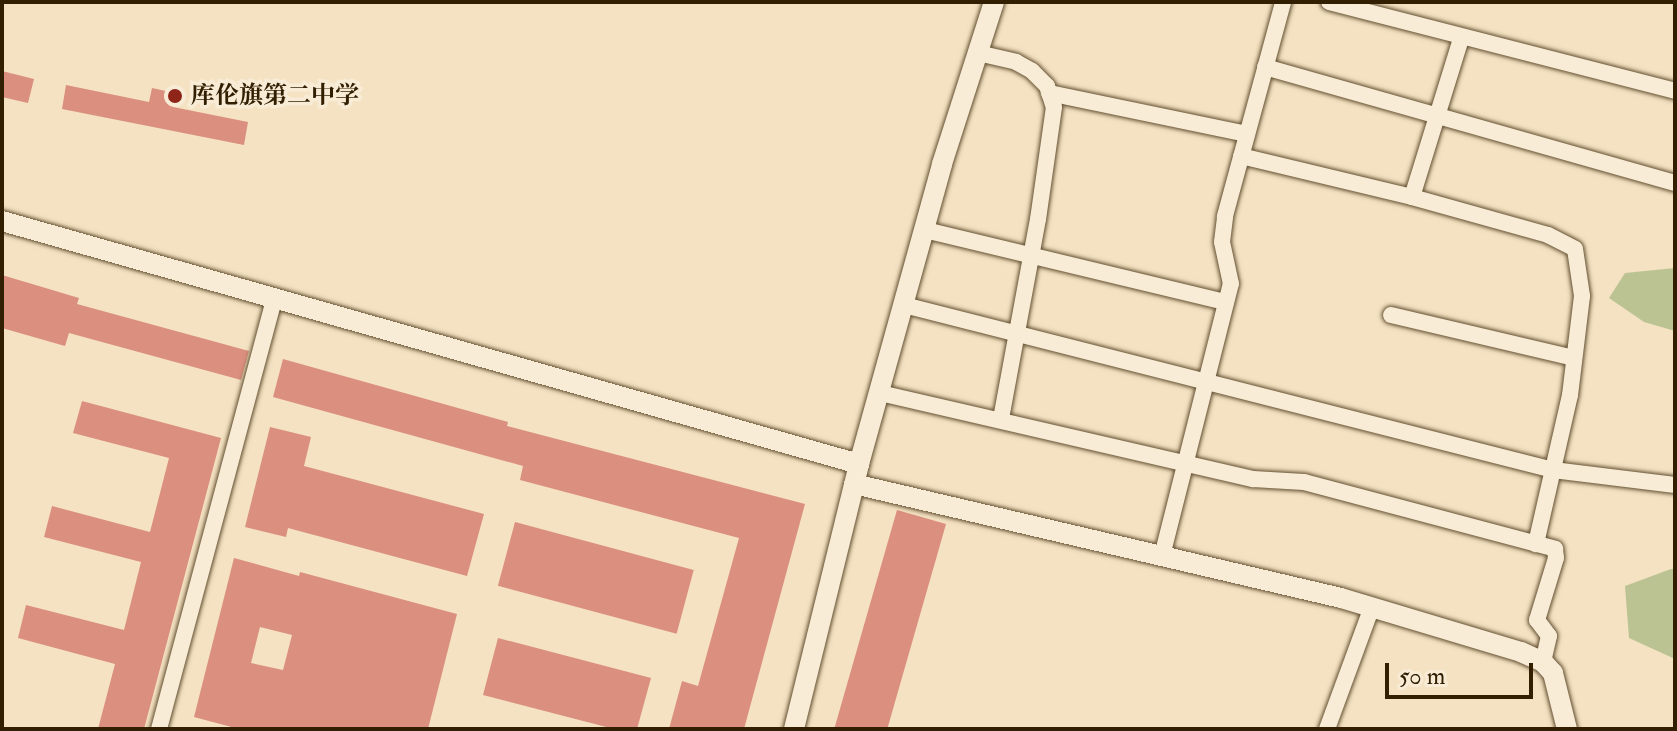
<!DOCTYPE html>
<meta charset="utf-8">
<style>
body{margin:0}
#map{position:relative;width:1677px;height:731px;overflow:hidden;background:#f4e2c2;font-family:"IM FELL Double Pica","Noto Serif SC",serif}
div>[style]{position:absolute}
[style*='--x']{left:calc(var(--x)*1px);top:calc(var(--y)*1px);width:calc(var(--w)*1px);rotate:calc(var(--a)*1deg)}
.green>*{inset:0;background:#bcc393}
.building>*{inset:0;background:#db8f7f;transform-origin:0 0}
.roads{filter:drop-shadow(0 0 2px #624f30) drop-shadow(0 0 2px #624f30)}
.minor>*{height:16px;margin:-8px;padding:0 8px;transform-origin:8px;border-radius:8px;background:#f8ecd7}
.tertiary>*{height:20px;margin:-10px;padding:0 10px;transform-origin:10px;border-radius:10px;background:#f8ecd7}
.dots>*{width:22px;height:22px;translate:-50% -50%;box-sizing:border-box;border:4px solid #f8ecd7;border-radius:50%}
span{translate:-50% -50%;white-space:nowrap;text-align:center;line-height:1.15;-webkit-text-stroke:7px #f8ecd7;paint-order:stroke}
.poi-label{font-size:24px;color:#321e00;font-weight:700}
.left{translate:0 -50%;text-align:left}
.frame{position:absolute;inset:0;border:4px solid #321e00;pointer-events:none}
.scale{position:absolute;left:1385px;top:663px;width:148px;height:36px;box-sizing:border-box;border:4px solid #321e00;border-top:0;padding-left:10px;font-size:24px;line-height:28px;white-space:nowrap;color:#321e00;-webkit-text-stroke:6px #f8ecd7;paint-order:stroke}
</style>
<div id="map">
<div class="green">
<i style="clip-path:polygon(1675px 268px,1675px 331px,1644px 322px,1609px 298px,1625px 273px)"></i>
<i style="clip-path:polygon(1671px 569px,1675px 569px,1675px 659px,1629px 638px,1625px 586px)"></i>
</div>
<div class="building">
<i style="clip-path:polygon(2px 71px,34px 79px,28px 103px,2px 97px)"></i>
<i style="clip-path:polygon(66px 85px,149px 102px,152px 88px,175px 93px,173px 107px,248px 122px,244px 145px,62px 109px)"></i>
<i style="clip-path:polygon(2px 275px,79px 298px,77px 304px,249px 351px,241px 380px,69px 333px,65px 346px,2px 328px)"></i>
<i style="clip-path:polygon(283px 359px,508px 422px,507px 426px,805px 504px,744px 729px,669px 729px,682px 681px,698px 686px,739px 538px,520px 480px,523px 466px,273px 397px)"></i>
<i style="clip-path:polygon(82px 401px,221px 438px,144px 729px,98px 729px,115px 664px,18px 638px,26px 605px,124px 630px,141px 562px,44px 537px,52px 506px,150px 532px,169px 458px,73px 433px)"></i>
<i style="clip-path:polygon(270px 427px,311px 437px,304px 466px,484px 514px,467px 576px,288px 528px,286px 537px,245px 527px)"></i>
<i style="left:897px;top:510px;width:51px;height:226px;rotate:16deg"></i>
<i style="left:515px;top:522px;width:185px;height:66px;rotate:15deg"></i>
<i style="clip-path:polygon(evenodd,234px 558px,299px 576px,300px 572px,457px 614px,428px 729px,239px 729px,194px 717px,234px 558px,260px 627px,292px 635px,283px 670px,251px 663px,260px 627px)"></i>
<i style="clip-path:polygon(498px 638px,651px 678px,637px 729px,614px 729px,483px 695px)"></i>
</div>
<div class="roads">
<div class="minor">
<i style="--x:1329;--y:2;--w:357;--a:14.4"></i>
<i style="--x:978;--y:53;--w:39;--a:13"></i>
<i style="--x:1016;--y:62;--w:18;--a:29"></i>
<i style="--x:1032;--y:71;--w:21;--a:45"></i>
<i style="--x:1047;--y:86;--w:22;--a:72"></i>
<i style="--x:1054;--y:107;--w:113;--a:98.1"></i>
<i style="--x:1038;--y:219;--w:202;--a:100.5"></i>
<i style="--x:1265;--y:67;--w:426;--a:15.8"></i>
<i style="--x:1049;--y:93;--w:202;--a:11.7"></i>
<i style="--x:1241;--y:156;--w:176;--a:13.5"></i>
<i style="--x:1412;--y:197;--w:141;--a:15.6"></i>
<i style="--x:1548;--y:235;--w:30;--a:27"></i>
<i style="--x:1575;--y:249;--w:48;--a:81.5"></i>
<i style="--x:1582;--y:296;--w:100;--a:96.9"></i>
<i style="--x:1570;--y:395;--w:153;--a:102.9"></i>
<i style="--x:1412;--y:197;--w:165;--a:-72.8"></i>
<i style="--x:925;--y:230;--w:309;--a:13.5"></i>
<i style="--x:904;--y:305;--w:670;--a:14.26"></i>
<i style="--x:1553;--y:470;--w:123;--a:7"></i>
<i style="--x:1391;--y:315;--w:188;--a:13.2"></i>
<i style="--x:880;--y:393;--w:383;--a:13"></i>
<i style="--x:1253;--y:479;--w:51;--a:3.4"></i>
<i style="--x:1304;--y:482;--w:260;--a:14.9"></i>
<i style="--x:1555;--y:549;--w:9;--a:84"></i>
<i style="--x:1556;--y:558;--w:65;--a:107"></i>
<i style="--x:1537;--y:620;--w:20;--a:53"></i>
<i style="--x:1549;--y:636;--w:27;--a:103"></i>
<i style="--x:1162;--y:556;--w:281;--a:-75.8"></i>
<i style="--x:1231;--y:284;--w:43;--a:-102.1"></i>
<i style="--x:1222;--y:242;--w:26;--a:-83"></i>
<i style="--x:1225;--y:216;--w:222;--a:-74.8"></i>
<i style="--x:159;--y:729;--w:447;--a:-75"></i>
<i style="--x:1327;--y:729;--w:130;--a:-69.8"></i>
</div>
<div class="tertiary">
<i style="--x:2;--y:221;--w:891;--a:15.83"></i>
<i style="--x:854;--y:484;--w:500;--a:13.17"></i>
<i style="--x:1341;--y:598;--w:188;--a:16.7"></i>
<i style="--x:1521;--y:652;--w:24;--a:24"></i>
<i style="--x:1543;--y:662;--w:15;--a:48"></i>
<i style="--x:1553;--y:673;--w:58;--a:76"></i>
<i style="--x:794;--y:729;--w:273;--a:-76.2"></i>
<i style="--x:859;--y:464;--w:311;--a:-74.5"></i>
<i style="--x:942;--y:164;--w:170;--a:-72.2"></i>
</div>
</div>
<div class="dots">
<i style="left:175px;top:96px;background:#8f2418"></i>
</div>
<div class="poi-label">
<span class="left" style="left:191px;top:96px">库伦旗第二中学</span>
</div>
<div class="frame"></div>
<div class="scale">50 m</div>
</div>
